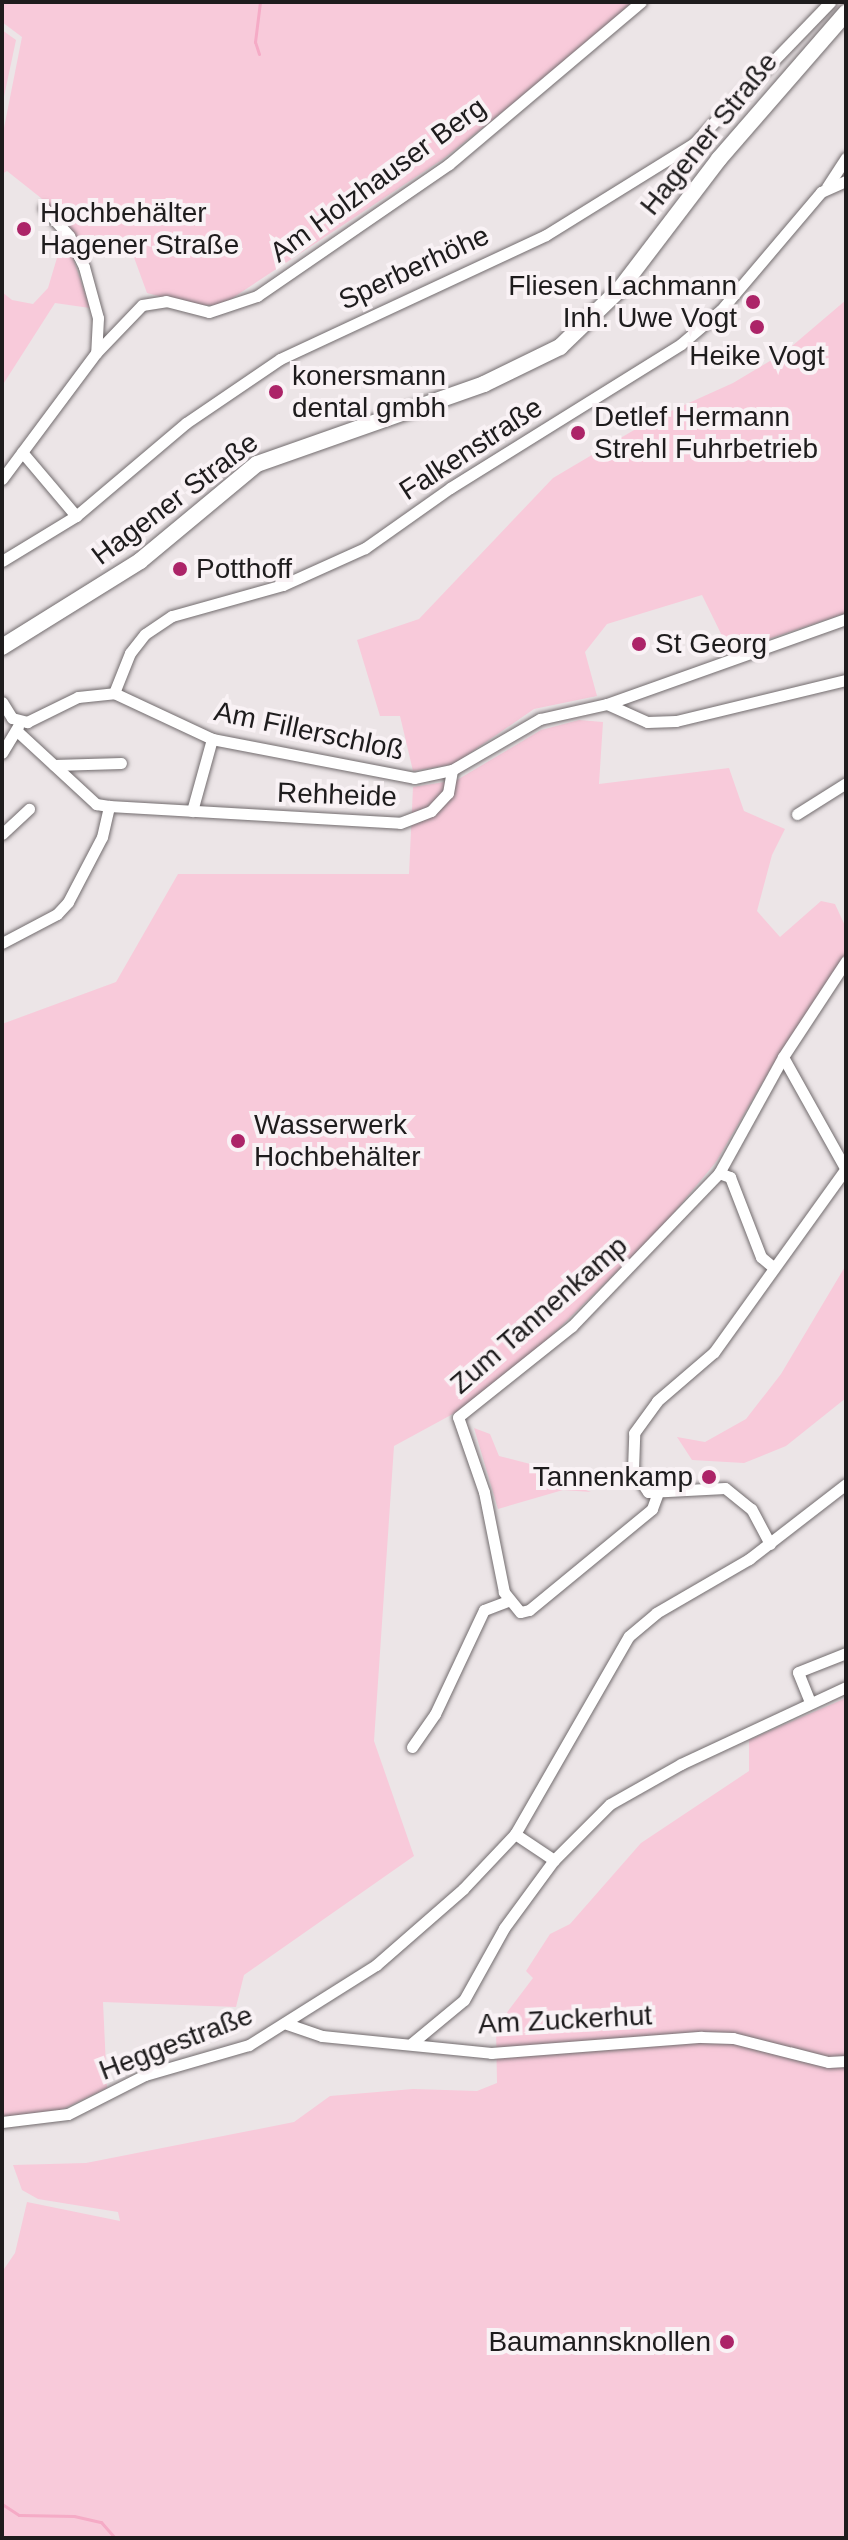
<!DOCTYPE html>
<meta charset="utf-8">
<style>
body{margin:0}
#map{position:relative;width:848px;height:2540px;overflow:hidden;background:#ece5e7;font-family:Arial,sans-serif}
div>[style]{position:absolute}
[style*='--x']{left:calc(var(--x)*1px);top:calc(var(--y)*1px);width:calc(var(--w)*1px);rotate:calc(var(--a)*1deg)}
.green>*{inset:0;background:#f8cada}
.stream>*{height:3px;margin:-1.5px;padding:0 1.5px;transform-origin:1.5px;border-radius:1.5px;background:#f5abc6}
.roads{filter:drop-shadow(0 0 2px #726c6e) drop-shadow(0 0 2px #726c6e)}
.street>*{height:11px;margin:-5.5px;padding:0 5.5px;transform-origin:5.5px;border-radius:5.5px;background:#fff}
.secondary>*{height:16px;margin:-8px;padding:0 8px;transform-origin:8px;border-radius:8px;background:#fff}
.dots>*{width:22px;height:22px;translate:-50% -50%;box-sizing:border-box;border:4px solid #f9f2f5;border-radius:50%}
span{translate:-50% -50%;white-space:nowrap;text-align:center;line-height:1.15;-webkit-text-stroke:8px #f9f2f5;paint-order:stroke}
.street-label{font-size:28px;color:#1e1c1d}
.poi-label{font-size:28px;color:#1e1c1d}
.left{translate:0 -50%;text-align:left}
.right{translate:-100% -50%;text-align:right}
.frame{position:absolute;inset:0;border:4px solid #1e1c1d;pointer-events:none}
</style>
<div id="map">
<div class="green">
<i style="clip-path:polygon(2px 2px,632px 2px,587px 45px,443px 159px,222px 305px,192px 305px,147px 293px,128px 241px,83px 258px,75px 239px,41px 198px,7px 171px,2px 174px,2px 138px,22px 37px,2px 22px)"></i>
<i style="clip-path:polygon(2px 30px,16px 40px,2px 106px)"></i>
<i style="clip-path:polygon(69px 246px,90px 308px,55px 303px,2px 386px,2px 292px,12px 300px,33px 304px,48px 288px,59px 251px)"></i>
<i style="clip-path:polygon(846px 300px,846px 613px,730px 652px,702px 595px,607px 624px,585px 652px,597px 696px,534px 709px,454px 764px,413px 771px,400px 716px,380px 716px,357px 640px,419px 619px,553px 478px,651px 420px,733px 383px,785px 352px)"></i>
<i style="clip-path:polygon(579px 720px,603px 722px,599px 784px,729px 768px,744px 811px,785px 829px,772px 855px,757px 911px,780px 937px,821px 901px,835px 904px,846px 928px,846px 956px,781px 1051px,716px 1162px,662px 1227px,539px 1348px,462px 1409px,394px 1446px,374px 1741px,414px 1856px,244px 1975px,236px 2007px,103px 2002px,107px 2088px,59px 2111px,2px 2117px,2px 1024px,116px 982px,178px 874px,409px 874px,413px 787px,457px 780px,541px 730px)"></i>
<i style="clip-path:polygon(846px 1265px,846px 1398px,786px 1446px,744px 1463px,692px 1460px,677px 1437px,705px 1442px,746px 1419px,781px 1374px)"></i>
<i style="clip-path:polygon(474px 1428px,490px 1434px,499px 1456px,573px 1475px,573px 1485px,591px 1492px,563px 1490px,498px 1509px)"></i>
<i style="clip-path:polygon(846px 1698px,846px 2538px,2px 2538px,2px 2272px,15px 2253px,27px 2202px,120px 2221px,118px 2212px,38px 2199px,22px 2190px,13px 2165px,86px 2163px,294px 2122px,330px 2096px,413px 2089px,477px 2091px,497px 2083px,496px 2027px,533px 1978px,526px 1971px,550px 1934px,570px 1924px,641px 1843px,749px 1771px,749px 1740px)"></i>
</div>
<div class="stream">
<i style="--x:259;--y:54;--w:13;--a:-108"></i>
<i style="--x:255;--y:42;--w:40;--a:-82.9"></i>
<i style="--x:2;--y:2504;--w:20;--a:33"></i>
<i style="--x:19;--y:2515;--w:55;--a:1"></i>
<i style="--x:74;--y:2516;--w:28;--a:13"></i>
<i style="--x:101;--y:2522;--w:21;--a:49"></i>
</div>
<div class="roads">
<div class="street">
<i style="--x:827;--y:187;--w:35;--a:-57"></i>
<i style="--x:44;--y:208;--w:38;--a:48"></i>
<i style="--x:69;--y:236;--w:34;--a:64"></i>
<i style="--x:84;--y:267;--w:53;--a:74.6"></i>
<i style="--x:98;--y:318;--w:35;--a:93"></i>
<i style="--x:22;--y:452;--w:84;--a:49.8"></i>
<i style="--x:2;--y:479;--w:157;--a:-53.3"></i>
<i style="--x:96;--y:353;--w:66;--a:-46.2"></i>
<i style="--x:142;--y:305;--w:24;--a:-9"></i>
<i style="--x:166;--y:301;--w:44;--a:14.3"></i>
<i style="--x:209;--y:312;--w:51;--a:-18.4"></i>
<i style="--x:257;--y:296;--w:233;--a:-34.5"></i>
<i style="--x:449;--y:164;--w:251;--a:-40.2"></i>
<i style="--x:2;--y:561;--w:87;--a:-31.3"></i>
<i style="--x:76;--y:516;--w:144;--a:-40.2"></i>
<i style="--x:186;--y:423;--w:114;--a:-34.2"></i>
<i style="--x:280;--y:359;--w:293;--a:-25"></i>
<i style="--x:546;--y:235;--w:173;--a:-31.8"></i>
<i style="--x:693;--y:144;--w:197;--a:-46"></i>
<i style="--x:114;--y:693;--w:43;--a:-68.2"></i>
<i style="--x:130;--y:653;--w:24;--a:-52"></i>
<i style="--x:145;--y:634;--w:32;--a:-34"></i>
<i style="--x:172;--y:616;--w:115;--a:-15.6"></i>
<i style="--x:283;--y:585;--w:90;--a:-24.3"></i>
<i style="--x:365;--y:548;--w:104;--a:-35.2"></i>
<i style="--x:450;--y:488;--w:272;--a:-31.9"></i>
<i style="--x:681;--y:344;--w:52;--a:-40.4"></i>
<i style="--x:721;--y:310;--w:155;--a:-49.7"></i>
<i style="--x:821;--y:192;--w:27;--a:-24"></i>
<i style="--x:2;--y:702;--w:19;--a:58"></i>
<i style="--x:12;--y:718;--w:16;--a:15"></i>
<i style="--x:27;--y:722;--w:57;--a:-26.1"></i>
<i style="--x:78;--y:697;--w:36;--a:-6"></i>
<i style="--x:114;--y:693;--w:108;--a:25.1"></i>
<i style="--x:212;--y:739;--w:206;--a:10.9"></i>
<i style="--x:414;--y:778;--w:39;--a:-12"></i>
<i style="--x:452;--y:770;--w:102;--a:-30.1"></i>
<i style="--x:540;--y:719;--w:69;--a:-12.6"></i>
<i style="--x:607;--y:704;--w:254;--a:-19.6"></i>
<i style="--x:607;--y:704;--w:44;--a:24.2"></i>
<i style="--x:647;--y:722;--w:29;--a:-2"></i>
<i style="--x:676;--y:721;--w:175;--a:-13.6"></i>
<i style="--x:17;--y:731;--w:108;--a:42.7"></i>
<i style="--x:96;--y:804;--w:13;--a:9"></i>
<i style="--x:2;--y:753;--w:31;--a:-59"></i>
<i style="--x:54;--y:765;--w:67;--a:-1.7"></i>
<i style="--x:192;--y:811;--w:75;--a:-74.5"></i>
<i style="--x:797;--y:814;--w:58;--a:-32.3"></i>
<i style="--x:2;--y:834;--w:37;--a:-43"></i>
<i style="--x:2;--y:943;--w:62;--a:-27.8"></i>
<i style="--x:57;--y:914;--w:16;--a:-47"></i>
<i style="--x:68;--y:902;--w:73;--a:-62.4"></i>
<i style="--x:102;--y:837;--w:32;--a:-77"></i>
<i style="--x:109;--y:806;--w:291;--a:3.3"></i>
<i style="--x:400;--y:823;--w:33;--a:-21"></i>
<i style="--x:431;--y:811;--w:25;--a:-47"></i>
<i style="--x:448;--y:793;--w:23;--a:-80"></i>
<i style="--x:783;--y:1057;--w:127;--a:60.8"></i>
<i style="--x:719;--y:1173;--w:12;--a:20"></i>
<i style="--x:730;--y:1177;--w:86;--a:68.8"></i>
<i style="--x:761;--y:1257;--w:16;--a:40"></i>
<i style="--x:657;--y:1495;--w:15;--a:110"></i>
<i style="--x:652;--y:1509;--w:159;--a:140.6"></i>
<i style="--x:529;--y:1610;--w:9;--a:167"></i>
<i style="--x:520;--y:1612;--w:26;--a:-129"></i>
<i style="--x:504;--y:1592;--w:102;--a:-101.3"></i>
<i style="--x:484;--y:1492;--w:79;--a:-109.1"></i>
<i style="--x:458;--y:1417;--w:146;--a:-38.6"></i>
<i style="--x:572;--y:1326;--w:212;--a:-46.1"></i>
<i style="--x:719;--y:1173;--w:132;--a:-61.1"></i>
<i style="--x:783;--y:1057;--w:115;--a:-56.7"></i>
<i style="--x:770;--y:1544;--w:40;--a:-118"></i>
<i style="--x:751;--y:1509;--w:33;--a:-141"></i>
<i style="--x:725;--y:1488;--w:77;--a:177"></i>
<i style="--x:648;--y:1492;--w:27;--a:-124"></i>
<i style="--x:633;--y:1470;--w:37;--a:-88"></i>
<i style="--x:634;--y:1433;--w:39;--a:-54"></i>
<i style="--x:657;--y:1401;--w:75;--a:-40.7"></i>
<i style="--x:714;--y:1352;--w:226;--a:-54.3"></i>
<i style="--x:810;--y:1702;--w:32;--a:-112"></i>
<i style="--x:798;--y:1672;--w:52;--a:-21.6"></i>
<i style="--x:412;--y:1747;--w:40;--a:-55.1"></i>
<i style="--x:435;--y:1714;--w:115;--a:-64.8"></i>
<i style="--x:484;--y:1610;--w:25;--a:-21"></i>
<i style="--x:515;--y:1834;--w:47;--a:33.7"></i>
<i style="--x:287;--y:2024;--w:37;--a:19"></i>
<i style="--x:322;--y:2036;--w:170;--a:5.7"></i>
<i style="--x:491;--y:2053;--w:211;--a:-4.4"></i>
<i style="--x:701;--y:2037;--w:32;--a:2"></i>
<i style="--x:733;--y:2038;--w:98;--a:14.2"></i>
<i style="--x:828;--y:2062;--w:18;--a:-3"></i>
<i style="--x:412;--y:2043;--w:67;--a:-39.6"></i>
<i style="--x:464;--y:2000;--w:82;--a:-60.9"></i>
<i style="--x:504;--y:1928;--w:84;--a:-53.7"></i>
<i style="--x:554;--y:1860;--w:79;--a:-45"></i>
<i style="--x:610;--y:1804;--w:81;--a:-29.4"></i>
<i style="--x:681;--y:1764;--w:182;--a:-25"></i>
<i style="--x:2;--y:2122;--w:66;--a:-6.9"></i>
<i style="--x:68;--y:2114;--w:86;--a:-26.9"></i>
<i style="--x:145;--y:2075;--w:108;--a:-16.1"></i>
<i style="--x:249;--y:2045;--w:150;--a:-32.2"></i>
<i style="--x:376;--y:1965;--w:116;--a:-41.1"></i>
<i style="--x:463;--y:1889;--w:76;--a:-46.6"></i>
<i style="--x:515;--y:1834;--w:228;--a:-60.1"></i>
<i style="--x:629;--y:1636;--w:35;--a:-40"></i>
<i style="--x:656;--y:1613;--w:108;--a:-30.1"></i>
<i style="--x:749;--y:1559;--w:123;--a:-37.7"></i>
</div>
<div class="secondary">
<i style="--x:2;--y:647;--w:163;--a:-31.9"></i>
<i style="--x:140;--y:561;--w:152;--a:-39.7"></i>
<i style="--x:257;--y:464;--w:241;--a:-19.4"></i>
<i style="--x:484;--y:384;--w:85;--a:-26"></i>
<i style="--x:560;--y:347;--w:83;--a:-44"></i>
<i style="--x:620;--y:289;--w:163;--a:-52.7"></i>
<i style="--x:719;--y:159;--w:194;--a:-49"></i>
</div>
</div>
<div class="dots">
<i style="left:24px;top:229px;background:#ac2468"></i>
<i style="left:753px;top:302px;background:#ac2468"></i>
<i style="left:757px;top:327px;background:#ac2468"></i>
<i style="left:276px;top:392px;background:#ac2468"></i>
<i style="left:578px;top:433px;background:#ac2468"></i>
<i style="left:180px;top:569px;background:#ac2468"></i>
<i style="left:639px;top:644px;background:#ac2468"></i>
<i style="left:238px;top:1141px;background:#ac2468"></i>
<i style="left:709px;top:1477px;background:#ac2468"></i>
<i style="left:727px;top:2342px;background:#ac2468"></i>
</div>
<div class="street-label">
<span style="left:709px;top:134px;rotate:-51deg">Hagener Straße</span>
<span style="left:378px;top:180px;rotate:-36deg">Am Holzhauser Berg</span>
<span style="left:414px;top:268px;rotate:-25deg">Sperberhöhe</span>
<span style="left:471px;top:449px;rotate:-33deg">Falkenstraße</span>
<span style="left:175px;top:499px;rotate:-37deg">Hagener Straße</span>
<span style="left:309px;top:731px;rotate:12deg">Am Fillerschloß</span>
<span style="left:337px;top:795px;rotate:2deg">Rehheide</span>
<span style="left:539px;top:1315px;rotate:-41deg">Zum Tannenkamp</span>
<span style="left:565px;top:2020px;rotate:-3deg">Am Zuckerhut</span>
<span style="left:176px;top:2043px;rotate:-21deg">Heggestraße</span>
</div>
<div class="poi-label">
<span class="left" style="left:40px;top:229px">Hochbehälter<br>Hagener Straße</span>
<span class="right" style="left:737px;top:302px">Fliesen Lachmann<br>Inh. Uwe Vogt</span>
<span style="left:757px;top:356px">Heike Vogt</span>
<span class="left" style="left:292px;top:392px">konersmann<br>dental gmbh</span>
<span class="left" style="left:594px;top:433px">Detlef Hermann<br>Strehl Fuhrbetrieb</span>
<span class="left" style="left:196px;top:569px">Potthoff</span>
<span class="left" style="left:655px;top:644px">St Georg</span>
<span class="left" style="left:254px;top:1141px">Wasserwerk<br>Hochbehälter</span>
<span class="right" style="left:693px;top:1477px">Tannenkamp</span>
<span class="right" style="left:711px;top:2342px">Baumannsknollen</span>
</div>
<div class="frame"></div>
</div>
